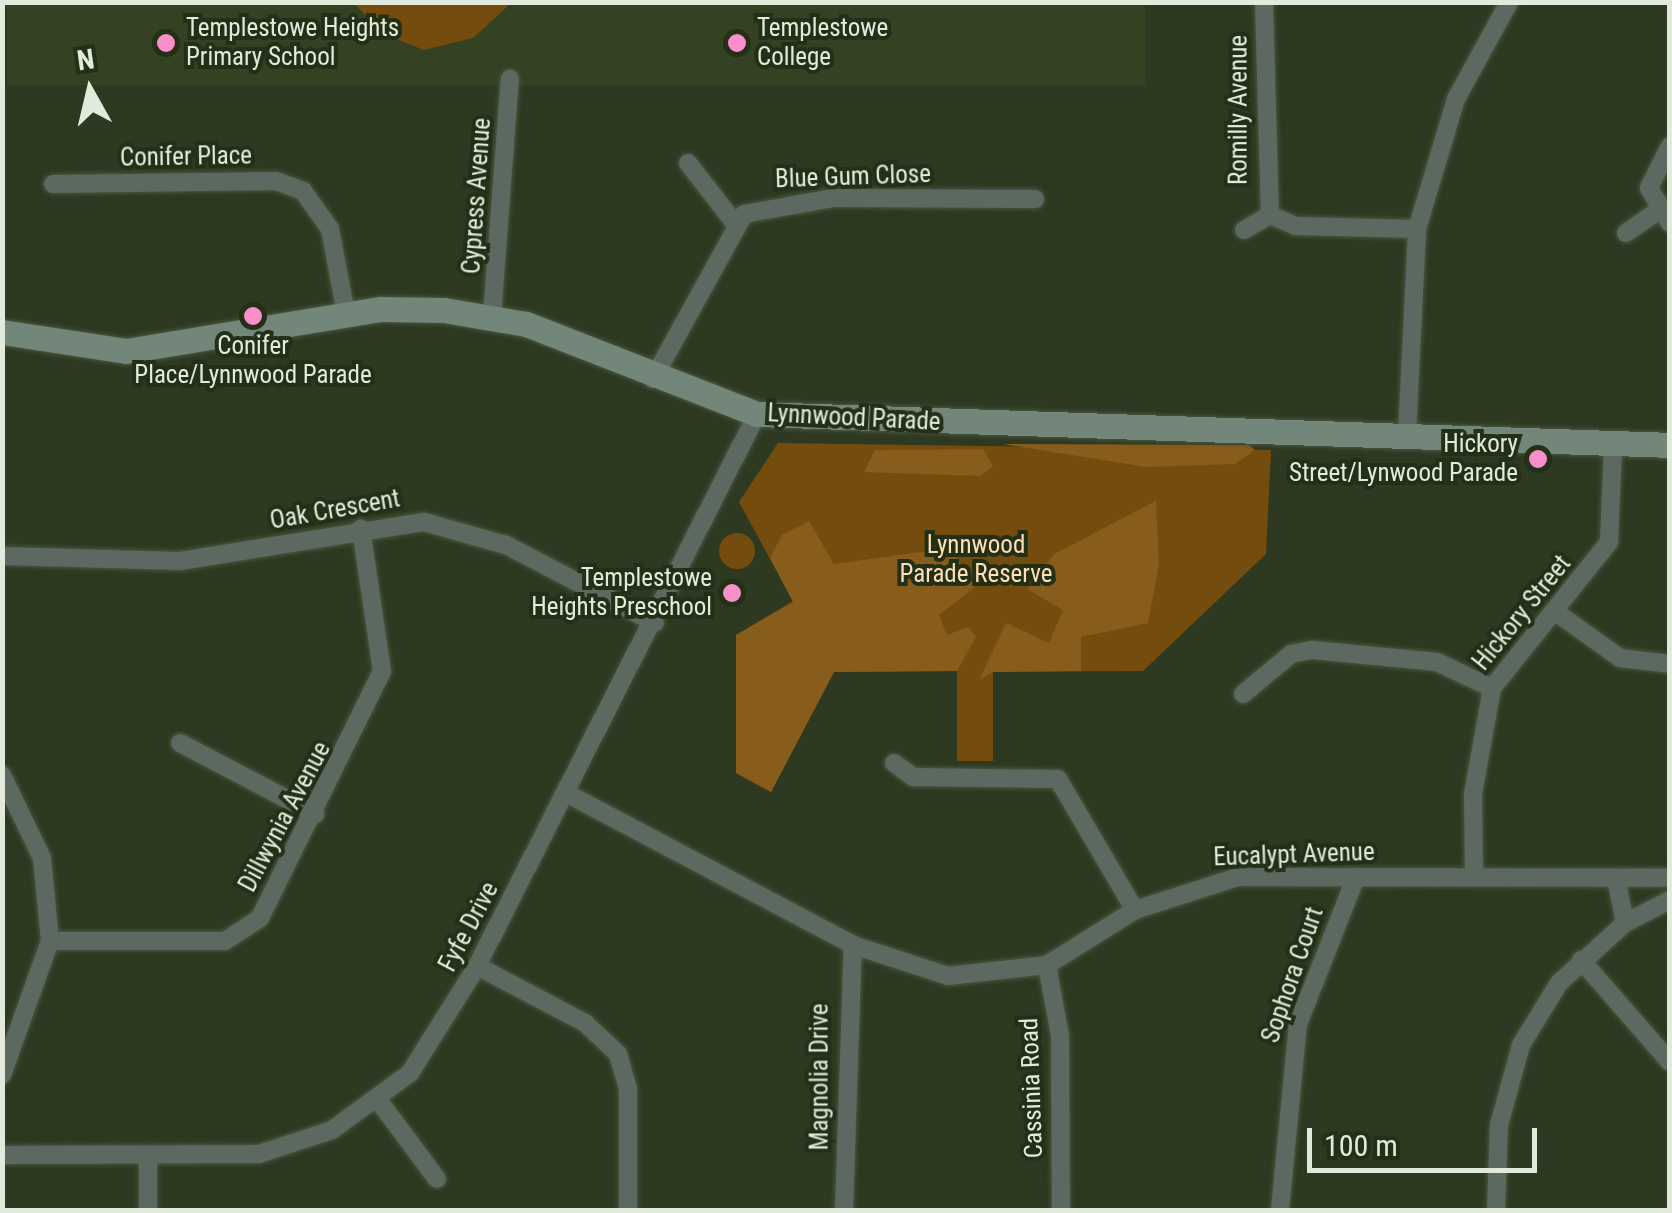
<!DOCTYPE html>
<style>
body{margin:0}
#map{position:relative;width:1672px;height:1213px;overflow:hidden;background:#2d3920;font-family:"Roboto Condensed",sans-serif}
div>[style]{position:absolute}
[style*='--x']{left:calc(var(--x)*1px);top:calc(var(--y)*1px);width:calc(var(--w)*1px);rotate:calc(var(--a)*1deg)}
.built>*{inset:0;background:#324222;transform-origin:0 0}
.green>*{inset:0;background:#744d0e}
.round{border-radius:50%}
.forest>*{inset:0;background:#885c1a}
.roads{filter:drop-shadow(0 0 2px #4a553e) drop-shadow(0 0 2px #4a553e)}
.street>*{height:18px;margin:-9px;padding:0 9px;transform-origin:9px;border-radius:9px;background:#5c6961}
.secondary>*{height:25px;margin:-12.5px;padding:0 12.5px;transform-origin:12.5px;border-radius:12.5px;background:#72867a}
.dots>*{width:28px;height:28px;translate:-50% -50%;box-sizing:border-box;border:5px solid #232f16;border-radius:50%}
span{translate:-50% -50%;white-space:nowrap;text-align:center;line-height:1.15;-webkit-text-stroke:8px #232f16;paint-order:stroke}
.poi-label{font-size:25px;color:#e2ebdb}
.left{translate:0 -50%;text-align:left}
.right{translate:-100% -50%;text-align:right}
.street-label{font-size:25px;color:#e2ebdb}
.park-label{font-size:25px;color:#fedfb8}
.frame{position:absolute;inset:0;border:5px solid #e2ebdb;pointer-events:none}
.north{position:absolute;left:40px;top:40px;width:100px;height:100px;-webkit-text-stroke:8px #232f16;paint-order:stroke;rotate:352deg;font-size:28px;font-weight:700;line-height:40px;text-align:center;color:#e2ebdb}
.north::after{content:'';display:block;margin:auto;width:35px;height:45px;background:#e2ebdb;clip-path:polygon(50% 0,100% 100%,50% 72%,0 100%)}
.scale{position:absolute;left:1307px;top:1128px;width:230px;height:45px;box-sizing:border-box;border:5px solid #e2ebdb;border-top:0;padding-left:12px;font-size:30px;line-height:35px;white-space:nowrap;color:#e2ebdb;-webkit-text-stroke:8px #232f16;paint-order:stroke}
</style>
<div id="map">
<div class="built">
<i style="left:7px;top:2px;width:1138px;height:83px"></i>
</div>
<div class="green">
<i style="clip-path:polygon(354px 3px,511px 3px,473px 38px,424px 50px,381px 33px)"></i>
<i style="clip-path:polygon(778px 443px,1271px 450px,1266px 554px,1143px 671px,993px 672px,993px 761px,957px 761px,957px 671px,834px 672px,771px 792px,736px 773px,736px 635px,793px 601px,739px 502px)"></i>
<i class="round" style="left:719px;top:533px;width:36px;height:36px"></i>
</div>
<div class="forest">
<i style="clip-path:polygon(1003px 444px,1249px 445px,1255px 450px,1235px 464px,1146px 467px)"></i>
<i style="clip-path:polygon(983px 449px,993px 466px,980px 476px,864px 472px,875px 450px)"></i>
<i style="clip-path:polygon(1156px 501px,1159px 564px,1148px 623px,1081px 637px,1081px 671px,993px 672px,979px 680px,1006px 623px,1049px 643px,1063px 610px,1027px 589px,1054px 554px)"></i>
<i style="clip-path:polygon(809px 521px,834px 564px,950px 548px,975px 587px,939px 615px,947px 635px,968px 627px,976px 637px,957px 671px,834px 672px,771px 792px,736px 773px,736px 635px,793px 602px,770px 558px,782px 535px)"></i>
</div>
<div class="roads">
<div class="street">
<i style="--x:1264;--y:2;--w:213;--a:88.4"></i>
<i style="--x:1670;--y:146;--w:47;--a:116.6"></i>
<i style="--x:1649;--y:188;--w:41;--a:59"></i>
<i style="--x:688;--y:163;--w:75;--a:52.1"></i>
<i style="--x:53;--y:184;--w:223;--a:-0.8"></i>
<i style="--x:276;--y:181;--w:29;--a:20"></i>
<i style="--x:303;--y:191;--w:47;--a:54.6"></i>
<i style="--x:330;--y:229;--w:86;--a:79.3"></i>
<i style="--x:1244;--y:230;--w:30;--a:-30"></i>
<i style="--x:1270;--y:215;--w:28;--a:23"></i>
<i style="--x:1296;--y:226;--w:121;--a:1.4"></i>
<i style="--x:1626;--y:233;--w:37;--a:-35"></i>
<i style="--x:492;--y:316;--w:238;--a:-85.7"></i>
<i style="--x:653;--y:379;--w:188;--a:-61.1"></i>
<i style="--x:744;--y:214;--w:90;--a:-10.2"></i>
<i style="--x:833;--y:198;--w:202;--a:0.3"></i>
<i style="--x:1407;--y:435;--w:206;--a:-87.2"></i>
<i style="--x:1417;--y:229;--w:136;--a:-73.3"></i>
<i style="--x:1456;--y:99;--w:111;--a:-61.3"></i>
<i style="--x:2;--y:556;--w:178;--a:1.6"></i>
<i style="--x:180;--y:561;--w:247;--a:-9.1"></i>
<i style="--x:424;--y:522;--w:85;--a:15.7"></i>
<i style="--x:506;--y:545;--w:168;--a:27.6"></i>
<i style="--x:1557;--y:613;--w:77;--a:35.5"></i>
<i style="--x:1620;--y:658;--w:50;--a:6.8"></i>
<i style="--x:1243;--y:694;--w:62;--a:-39.8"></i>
<i style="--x:1291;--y:654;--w:21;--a:-11"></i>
<i style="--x:1312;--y:650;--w:126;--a:5.5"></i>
<i style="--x:1437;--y:662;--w:61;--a:25.3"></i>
<i style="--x:180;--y:743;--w:153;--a:27.7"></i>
<i style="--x:894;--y:763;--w:24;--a:36"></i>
<i style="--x:913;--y:777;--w:145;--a:0.8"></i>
<i style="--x:1058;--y:779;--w:152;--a:59.6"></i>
<i style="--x:2;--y:775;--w:92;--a:64.3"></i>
<i style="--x:42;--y:858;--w:83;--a:84.5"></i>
<i style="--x:50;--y:941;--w:142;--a:109.7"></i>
<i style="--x:566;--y:793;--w:325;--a:27.9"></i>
<i style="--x:853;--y:945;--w:100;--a:18.1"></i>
<i style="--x:948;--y:976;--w:100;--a:-6.3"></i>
<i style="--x:1047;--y:965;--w:104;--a:-32"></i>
<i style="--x:1135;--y:910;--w:108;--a:-17.8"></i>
<i style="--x:1238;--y:877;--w:432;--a:0.1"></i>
<i style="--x:1474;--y:876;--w:82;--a:-90.7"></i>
<i style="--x:1473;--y:794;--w:108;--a:-79.8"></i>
<i style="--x:1492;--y:688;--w:187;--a:-51.3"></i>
<i style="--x:1609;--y:542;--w:97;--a:-87.6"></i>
<i style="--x:1616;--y:878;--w:46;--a:78.7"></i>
<i style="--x:1625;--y:923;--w:51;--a:-27.1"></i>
<i style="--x:50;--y:941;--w:175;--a:0"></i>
<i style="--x:225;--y:941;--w:42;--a:-33.3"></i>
<i style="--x:260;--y:918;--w:275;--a:-63.7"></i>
<i style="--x:382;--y:671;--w:144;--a:-98.4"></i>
<i style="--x:1581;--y:960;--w:135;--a:48.9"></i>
<i style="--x:1047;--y:965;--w:72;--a:79.6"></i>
<i style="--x:1060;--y:1036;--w:174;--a:89.7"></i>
<i style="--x:477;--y:966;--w:122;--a:27.8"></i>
<i style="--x:585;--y:1023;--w:45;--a:43.2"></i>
<i style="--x:618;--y:1054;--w:36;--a:74"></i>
<i style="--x:628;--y:1089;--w:121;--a:90"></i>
<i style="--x:379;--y:1101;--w:97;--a:53.4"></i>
<i style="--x:2;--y:1155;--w:257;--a:-0.2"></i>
<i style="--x:259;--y:1154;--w:77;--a:-18.2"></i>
<i style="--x:332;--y:1130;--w:97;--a:-36.2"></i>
<i style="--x:410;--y:1073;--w:126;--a:-57.9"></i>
<i style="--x:477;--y:966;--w:619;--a:-63.1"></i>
<i style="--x:148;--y:1210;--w:53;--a:-90"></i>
<i style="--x:844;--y:1210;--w:265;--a:-88.1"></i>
<i style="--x:1280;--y:1210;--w:187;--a:-84.5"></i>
<i style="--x:1298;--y:1024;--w:158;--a:-68.5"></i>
<i style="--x:1496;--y:1210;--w:85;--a:-88"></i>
<i style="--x:1499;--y:1125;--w:83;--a:-74.6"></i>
<i style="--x:1521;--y:1045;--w:73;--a:-58.5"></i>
<i style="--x:1559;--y:983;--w:89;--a:-42.3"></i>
</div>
<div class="secondary">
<i style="--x:2;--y:332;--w:125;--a:8.7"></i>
<i style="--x:126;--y:351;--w:258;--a:-9.4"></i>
<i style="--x:381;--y:309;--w:63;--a:0.9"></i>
<i style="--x:444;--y:310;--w:83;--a:9.7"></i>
<i style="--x:526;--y:324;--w:248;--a:21.3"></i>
<i style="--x:757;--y:414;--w:914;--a:1.94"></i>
</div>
</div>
<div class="dots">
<i style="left:166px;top:43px;background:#f98fc9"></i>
<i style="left:737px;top:43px;background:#f98fc9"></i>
<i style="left:253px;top:316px;background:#f98fc9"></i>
<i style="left:1538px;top:459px;background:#f98fc9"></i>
<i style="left:732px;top:593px;background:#f98fc9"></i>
</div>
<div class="poi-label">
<span class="left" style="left:186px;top:43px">Templestowe Heights<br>Primary School</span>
<span class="left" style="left:757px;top:43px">Templestowe<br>College</span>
<span style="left:253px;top:361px">Conifer<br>Place/Lynnwood Parade</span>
<span class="right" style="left:1518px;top:459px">Hickory<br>Street/Lynwood Parade</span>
<span class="right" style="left:712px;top:593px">Templestowe<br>Heights Preschool</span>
</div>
<div class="street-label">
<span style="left:1239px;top:110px;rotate:-90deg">Romilly Avenue</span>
<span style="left:186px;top:157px;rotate:-1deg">Conifer Place</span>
<span style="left:853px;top:177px;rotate:-2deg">Blue Gum Close</span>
<span style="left:477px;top:196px;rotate:-86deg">Cypress Avenue</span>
<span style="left:854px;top:418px;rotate:3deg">Lynnwood Parade</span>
<span style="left:335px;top:510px;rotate:-10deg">Oak Crescent</span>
<span style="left:1522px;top:613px;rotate:-51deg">Hickory Street</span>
<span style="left:285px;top:817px;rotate:-62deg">Dillwynia Avenue</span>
<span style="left:1294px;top:855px;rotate:-2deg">Eucalypt Avenue</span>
<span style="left:469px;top:927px;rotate:-62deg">Fyfe Drive</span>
<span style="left:1293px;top:975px;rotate:-71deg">Sophora Court</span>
<span style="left:820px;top:1077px;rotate:-90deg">Magnolia Drive</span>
<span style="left:1032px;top:1088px;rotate:-92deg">Cassinia Road</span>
</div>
<div class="park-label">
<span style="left:976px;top:560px">Lynnwood<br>Parade Reserve</span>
</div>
<div class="frame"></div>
<div class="north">N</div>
<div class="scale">100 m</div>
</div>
